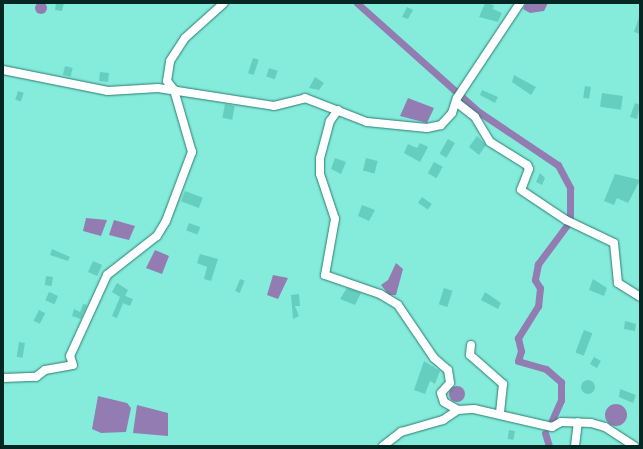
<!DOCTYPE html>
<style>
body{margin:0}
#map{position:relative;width:643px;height:449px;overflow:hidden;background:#85ecdc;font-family:Commissioner,sans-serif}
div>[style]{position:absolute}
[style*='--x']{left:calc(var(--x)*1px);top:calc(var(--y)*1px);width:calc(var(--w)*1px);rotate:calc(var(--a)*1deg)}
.water>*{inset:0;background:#927cb1}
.round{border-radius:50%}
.canal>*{height:7px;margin:-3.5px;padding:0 3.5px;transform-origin:3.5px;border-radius:3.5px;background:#927cb1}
.building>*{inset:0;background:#66cebe;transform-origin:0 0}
.roads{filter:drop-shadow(0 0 1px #2a7c71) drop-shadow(0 0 1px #2a7c71)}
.minor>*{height:8px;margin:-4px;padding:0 4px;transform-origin:4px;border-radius:4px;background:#fff}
span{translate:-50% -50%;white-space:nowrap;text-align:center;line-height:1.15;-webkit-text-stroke:3px #e2fef9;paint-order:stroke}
.frame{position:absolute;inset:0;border:4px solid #052723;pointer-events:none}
</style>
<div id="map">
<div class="water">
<i class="round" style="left:35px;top:2px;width:12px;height:12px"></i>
<i style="clip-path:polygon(526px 3px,548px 3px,544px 11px,530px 13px,523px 9px)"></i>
<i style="clip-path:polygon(408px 98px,434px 108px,427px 123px,400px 116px)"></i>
<i style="clip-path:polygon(86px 218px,107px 220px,101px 236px,83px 231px)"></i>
<i style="clip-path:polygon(114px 220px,135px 226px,129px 240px,109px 235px)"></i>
<i style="clip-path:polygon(155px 250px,169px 256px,162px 274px,146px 268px)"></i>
<i style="clip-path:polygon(396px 263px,403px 269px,396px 295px,389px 295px,381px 285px,388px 280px)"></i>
<i style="clip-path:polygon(273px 275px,288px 278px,278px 299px,267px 295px)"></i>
<i class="round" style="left:449px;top:386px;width:16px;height:16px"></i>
<i style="clip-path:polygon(98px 396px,127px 403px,131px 408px,126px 432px,101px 433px,92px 429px)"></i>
<i class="round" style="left:605px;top:404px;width:22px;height:22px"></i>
<i style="clip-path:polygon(137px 405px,168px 413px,168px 436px,133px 433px)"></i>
</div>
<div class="canal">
<i style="--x:357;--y:3;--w:164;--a:41.8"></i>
<i style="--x:479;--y:112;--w:95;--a:33.9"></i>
<i style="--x:558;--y:165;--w:26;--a:62"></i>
<i style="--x:570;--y:188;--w:33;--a:90"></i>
<i style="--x:570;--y:221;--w:54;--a:126.7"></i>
<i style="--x:538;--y:264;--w:16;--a:101"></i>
<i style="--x:535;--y:280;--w:9;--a:58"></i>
<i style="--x:540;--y:288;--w:18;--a:96"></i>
<i style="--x:538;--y:306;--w:38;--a:122"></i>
<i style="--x:518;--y:338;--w:13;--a:77"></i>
<i style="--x:521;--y:351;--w:10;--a:107"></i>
<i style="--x:518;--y:361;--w:29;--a:16"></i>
<i style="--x:546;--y:369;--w:20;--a:41"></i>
<i style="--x:561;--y:382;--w:18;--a:90"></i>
<i style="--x:561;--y:400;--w:30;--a:114"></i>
<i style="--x:545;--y:433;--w:14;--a:73"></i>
</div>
<div class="building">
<i style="clip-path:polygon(56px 3px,64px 3px,62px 11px,55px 10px)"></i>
<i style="clip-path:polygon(485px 3px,494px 5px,493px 9px,502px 13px,498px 22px,479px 17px)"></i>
<i style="clip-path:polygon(407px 7px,413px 10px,408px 19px,402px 17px)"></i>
<i style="clip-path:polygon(639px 17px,640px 17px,640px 34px,634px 32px)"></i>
<i style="left:253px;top:58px;width:6px;height:16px;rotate:18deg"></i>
<i style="left:65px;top:66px;width:8px;height:9px;rotate:14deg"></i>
<i style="left:269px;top:68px;width:9px;height:9px;rotate:18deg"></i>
<i style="left:100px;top:72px;width:9px;height:9px;rotate:6deg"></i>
<i style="clip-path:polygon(514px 75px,536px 87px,531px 95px,512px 82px)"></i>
<i style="clip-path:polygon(315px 77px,324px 83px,319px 90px,309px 88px)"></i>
<i style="left:585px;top:86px;width:6px;height:12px;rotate:9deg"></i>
<i style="clip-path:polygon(482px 90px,498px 97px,495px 103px,480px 95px)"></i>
<i style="left:18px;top:91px;width:6px;height:9px;rotate:18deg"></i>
<i style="left:602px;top:93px;width:21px;height:14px;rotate:8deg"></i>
<i style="clip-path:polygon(635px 103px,640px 105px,637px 119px,630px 117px)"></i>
<i style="left:225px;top:104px;width:10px;height:14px;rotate:11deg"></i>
<i style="clip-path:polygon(477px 136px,486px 145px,479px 155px,469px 147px)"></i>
<i style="left:448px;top:139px;width:8px;height:17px;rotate:30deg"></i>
<i style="clip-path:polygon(420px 143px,428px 147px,420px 162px,404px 153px,408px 144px,417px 148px)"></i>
<i style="clip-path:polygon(335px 158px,346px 162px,341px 174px,331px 169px)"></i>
<i style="left:366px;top:158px;width:12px;height:13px;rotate:14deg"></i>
<i style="left:434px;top:162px;width:10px;height:13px;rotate:29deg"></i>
<i style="clip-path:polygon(540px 173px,545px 178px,542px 185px,536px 182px)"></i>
<i style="clip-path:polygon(615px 174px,640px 180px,628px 203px,617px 198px,614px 205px,604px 201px)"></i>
<i style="left:185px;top:191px;width:19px;height:11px;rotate:21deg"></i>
<i style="left:422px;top:197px;width:12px;height:7px;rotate:35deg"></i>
<i style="clip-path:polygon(362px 205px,375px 210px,369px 221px,358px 216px)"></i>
<i style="left:189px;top:223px;width:12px;height:8px;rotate:20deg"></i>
<i style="clip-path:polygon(52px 249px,70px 257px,68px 261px,50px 255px)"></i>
<i style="clip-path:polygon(200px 254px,218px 259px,211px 281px,204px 279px,207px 267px,197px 263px)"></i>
<i style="left:93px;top:261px;width:10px;height:12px;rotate:24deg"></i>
<i style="left:46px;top:276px;width:7px;height:9px;rotate:8deg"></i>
<i style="left:240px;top:279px;width:5px;height:13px;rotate:22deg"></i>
<i style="clip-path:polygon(593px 279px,607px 288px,604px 296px,589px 290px)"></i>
<i style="clip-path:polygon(117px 283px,128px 290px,125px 296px,133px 299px,130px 306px,123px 303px,117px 318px,112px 316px,120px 297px,112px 292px)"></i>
<i style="clip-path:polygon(347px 288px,361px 293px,355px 305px,340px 299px)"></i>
<i style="left:444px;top:288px;width:9px;height:17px;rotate:18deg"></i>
<i style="left:49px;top:292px;width:10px;height:9px;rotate:24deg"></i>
<i style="clip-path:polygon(485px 292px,501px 303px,498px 309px,481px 300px)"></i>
<i style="clip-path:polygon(299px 294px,300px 306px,295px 306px,299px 316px,293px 319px,291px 295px)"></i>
<i style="clip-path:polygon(83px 304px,87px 305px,81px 319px,72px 316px,74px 309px,80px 312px)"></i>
<i style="left:39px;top:310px;width:7px;height:12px;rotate:27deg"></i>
<i style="clip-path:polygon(625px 321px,636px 324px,635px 331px,624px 329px)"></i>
<i style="left:584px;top:330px;width:9px;height:24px;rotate:21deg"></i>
<i style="left:19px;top:342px;width:6px;height:15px;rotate:9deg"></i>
<i style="left:594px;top:357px;width:8px;height:8px;rotate:30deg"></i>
<i style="clip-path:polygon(424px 361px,440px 371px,435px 384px,430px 381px,425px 394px,414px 390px)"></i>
<i class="round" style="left:581px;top:380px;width:14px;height:14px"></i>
<i style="clip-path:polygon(620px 389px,636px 395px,633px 403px,619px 397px)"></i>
<i style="left:509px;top:430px;width:6px;height:9px;rotate:9deg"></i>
</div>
<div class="roads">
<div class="minor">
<i style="--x:3;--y:70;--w:107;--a:11.3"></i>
<i style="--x:108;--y:91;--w:50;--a:-3.4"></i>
<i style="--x:158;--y:88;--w:117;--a:8.8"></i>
<i style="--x:274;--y:106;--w:32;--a:-14"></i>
<i style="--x:305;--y:98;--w:66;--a:21.2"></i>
<i style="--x:367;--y:122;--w:60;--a:5.7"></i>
<i style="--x:427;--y:128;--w:14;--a:-12"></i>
<i style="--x:441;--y:125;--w:16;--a:-47"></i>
<i style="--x:452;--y:113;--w:16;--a:-72"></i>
<i style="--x:457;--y:98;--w:114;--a:-56.4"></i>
<i style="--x:456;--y:102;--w:24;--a:38"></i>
<i style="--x:475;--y:117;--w:29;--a:59"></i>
<i style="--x:490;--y:142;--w:44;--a:31.9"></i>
<i style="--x:527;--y:165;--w:4;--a:63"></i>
<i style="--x:529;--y:169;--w:22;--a:111"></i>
<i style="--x:521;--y:190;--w:54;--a:33.7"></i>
<i style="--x:566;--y:220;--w:53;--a:25.6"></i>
<i style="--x:614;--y:243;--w:40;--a:84.3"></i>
<i style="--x:618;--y:283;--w:26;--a:32"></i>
<i style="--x:338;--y:110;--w:14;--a:126"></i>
<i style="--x:330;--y:121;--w:38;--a:105"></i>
<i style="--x:320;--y:158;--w:16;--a:90"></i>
<i style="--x:320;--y:174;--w:47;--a:71.6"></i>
<i style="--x:335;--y:219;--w:57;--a:100.1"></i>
<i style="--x:325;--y:275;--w:58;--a:19.1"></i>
<i style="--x:380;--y:294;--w:21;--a:31"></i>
<i style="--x:398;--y:305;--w:64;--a:55.8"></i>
<i style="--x:434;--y:358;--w:18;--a:41"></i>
<i style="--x:448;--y:370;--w:13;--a:81"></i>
<i style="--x:450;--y:383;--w:13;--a:132"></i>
<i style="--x:441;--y:393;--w:9;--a:72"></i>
<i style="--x:444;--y:402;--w:16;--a:30"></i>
<i style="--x:471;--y:345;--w:10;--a:96"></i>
<i style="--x:470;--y:355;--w:44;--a:41.3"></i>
<i style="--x:503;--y:384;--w:29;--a:96"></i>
<i style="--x:3;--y:378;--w:33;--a:-2"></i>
<i style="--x:36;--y:377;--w:11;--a:-38"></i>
<i style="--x:45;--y:370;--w:28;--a:-10"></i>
<i style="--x:73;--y:365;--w:9;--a:-108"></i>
<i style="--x:70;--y:356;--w:89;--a:-65.4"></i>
<i style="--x:107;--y:275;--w:63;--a:-38"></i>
<i style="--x:157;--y:236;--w:17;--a:-59"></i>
<i style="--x:166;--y:221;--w:74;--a:-69.4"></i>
<i style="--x:192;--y:152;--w:65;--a:-106.2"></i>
<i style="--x:174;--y:90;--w:11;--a:-128"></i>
<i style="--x:167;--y:81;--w:20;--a:-81"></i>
<i style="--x:170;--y:61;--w:27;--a:-57"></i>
<i style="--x:185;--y:38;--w:52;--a:-41.9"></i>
<i style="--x:383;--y:446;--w:23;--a:-38"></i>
<i style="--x:401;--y:432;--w:44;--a:-15.9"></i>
<i style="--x:443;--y:420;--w:18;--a:-34"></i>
<i style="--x:458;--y:410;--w:16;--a:-4"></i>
<i style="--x:474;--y:409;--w:80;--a:13"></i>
<i style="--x:552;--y:427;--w:10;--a:-29"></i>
<i style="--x:561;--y:422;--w:30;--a:2"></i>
<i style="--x:591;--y:423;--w:15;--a:16"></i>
<i style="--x:605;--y:427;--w:35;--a:33"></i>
<i style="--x:575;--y:446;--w:24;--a:-83"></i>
</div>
</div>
<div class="frame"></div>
</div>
